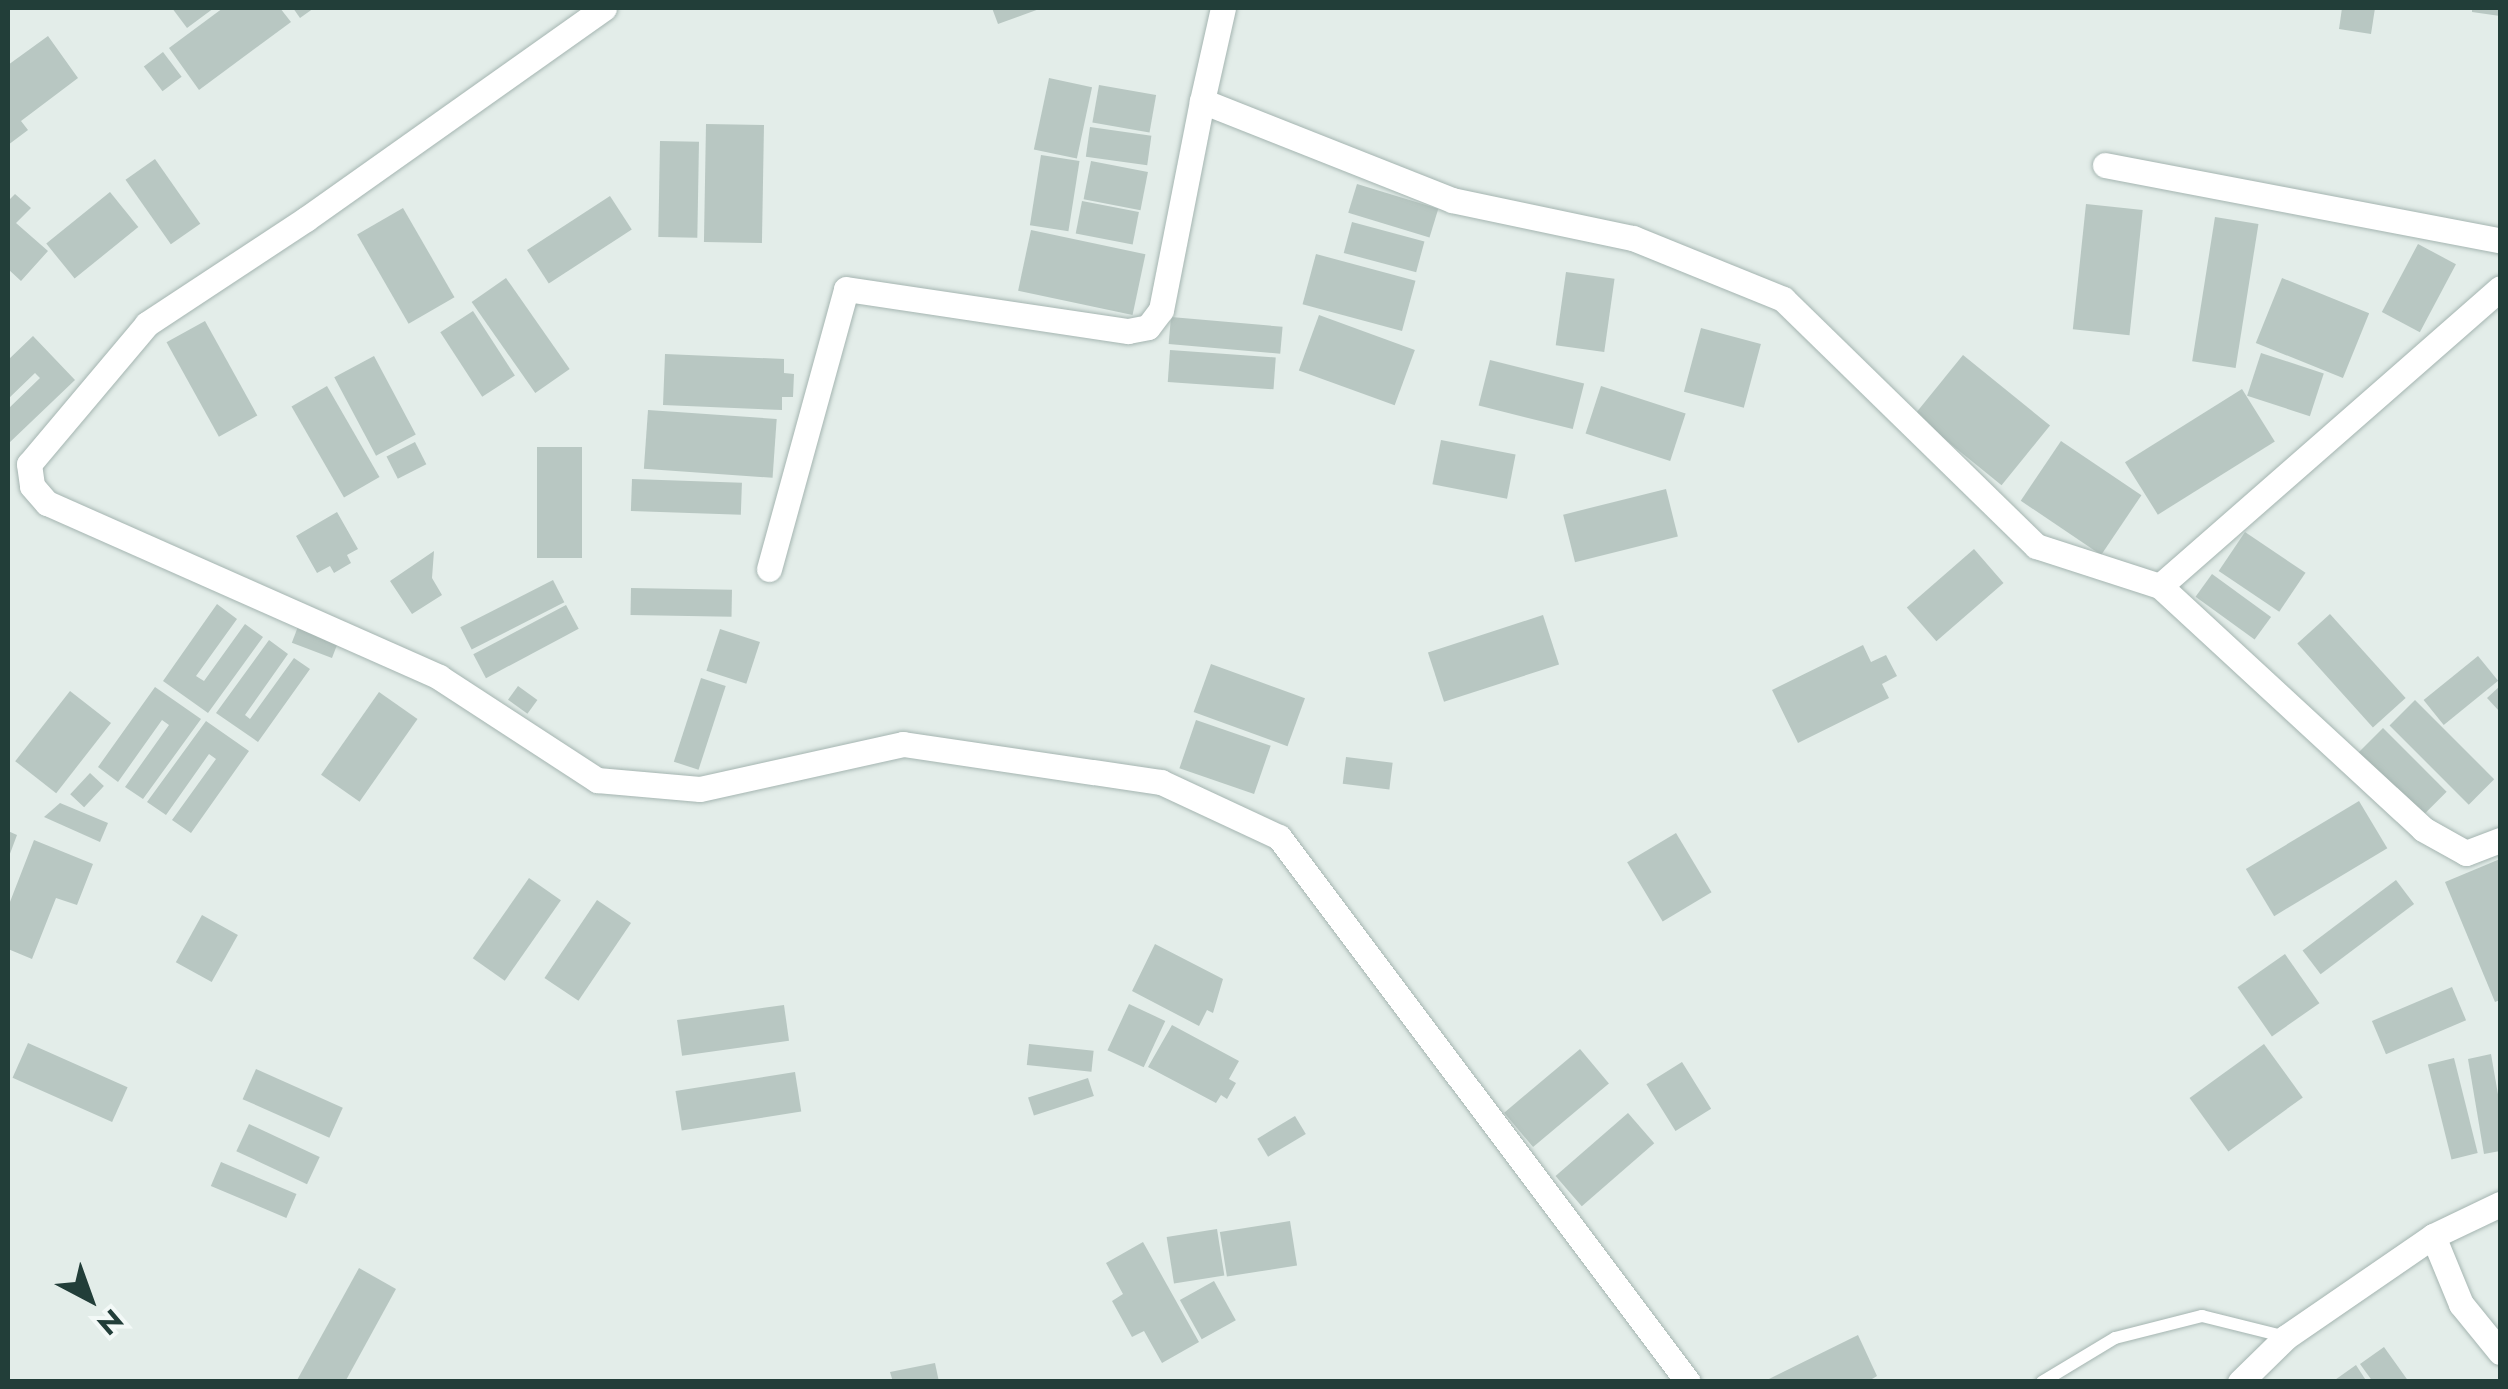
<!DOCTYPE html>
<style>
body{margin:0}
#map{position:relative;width:2508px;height:1389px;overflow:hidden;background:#e3ede9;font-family:Jost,sans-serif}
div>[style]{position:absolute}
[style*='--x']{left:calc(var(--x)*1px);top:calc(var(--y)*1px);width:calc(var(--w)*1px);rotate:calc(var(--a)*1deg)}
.building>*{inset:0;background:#b8c7c2;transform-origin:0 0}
.roads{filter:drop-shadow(0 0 2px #a5b5b1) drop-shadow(0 0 2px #a5b5b1)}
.service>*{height:12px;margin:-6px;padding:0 6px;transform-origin:6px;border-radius:6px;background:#fff}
.minor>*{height:25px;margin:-12.5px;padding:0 12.5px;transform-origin:12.5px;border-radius:12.5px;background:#fff}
span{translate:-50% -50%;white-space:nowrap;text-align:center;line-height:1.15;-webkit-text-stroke:8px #f3f9f7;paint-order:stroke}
.frame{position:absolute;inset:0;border:10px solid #223e39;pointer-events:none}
.north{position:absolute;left:40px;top:1249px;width:100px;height:100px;-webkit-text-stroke:8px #f3f9f7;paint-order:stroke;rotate:139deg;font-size:28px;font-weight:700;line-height:40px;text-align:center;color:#223e39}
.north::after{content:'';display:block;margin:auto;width:35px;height:45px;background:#223e39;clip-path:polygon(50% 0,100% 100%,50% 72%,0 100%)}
</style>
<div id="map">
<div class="building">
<i style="clip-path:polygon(172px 8px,214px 8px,187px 28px)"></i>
<i style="clip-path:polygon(223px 8px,280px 8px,291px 22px,199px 90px,169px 48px)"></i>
<i style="clip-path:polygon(293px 8px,314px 8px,300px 18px)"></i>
<i style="clip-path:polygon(992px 8px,1042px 8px,998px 24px)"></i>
<i style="clip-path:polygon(2342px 8px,2375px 8px,2371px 34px,2339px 29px)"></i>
<i style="clip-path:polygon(2472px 8px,2500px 8px,2500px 16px,2472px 12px)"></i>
<i style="clip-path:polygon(48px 36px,78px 78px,21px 121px,28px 130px,8px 145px,8px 65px)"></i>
<i style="left:163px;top:52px;width:31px;height:24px;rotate:53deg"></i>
<i style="left:1049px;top:78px;width:44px;height:73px;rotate:12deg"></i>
<i style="left:1099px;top:85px;width:58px;height:38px;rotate:10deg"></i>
<i style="left:706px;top:124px;width:58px;height:118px;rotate:1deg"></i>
<i style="left:1090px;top:127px;width:62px;height:30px;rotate:8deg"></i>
<i style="left:660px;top:141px;width:39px;height:96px;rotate:1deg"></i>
<i style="left:1041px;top:155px;width:39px;height:71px;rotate:9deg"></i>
<i style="left:155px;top:159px;width:79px;height:36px;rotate:55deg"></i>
<i style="left:1091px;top:161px;width:58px;height:39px;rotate:11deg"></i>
<i style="left:1357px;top:184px;width:85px;height:30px;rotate:17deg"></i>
<i style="left:110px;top:192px;width:45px;height:82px;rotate:51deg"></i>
<i style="clip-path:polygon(15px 194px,31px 208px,16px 223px,48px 251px,21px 281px,8px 269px,8px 201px)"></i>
<i style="left:610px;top:196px;width:40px;height:99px;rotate:57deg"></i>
<i style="left:1082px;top:201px;width:58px;height:33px;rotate:11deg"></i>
<i style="left:2086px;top:204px;width:57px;height:126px;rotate:6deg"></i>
<i style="left:403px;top:208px;width:103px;height:53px;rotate:60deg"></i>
<i style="left:2215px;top:217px;width:44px;height:146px;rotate:9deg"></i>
<i style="left:1352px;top:222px;width:75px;height:32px;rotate:15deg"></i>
<i style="left:1031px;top:230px;width:117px;height:62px;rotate:12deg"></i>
<i style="left:2418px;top:244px;width:43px;height:77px;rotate:28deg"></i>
<i style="left:1316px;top:254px;width:103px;height:52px;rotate:15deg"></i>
<i style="left:1566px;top:272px;width:49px;height:74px;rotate:8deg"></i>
<i style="left:506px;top:278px;width:111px;height:42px;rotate:55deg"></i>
<i style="left:2282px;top:278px;width:94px;height:70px;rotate:22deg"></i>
<i style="left:473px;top:311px;width:77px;height:39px;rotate:57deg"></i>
<i style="left:1319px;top:315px;width:102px;height:59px;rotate:20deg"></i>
<i style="left:1171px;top:317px;width:112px;height:27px;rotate:5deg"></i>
<i style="left:205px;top:321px;width:108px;height:44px;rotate:61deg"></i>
<i style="left:1701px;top:328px;width:62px;height:66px;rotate:15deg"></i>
<i style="clip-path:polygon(33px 336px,75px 380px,8px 444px,8px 409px,40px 378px,35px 373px,8px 399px,8px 360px)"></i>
<i style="left:1170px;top:350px;width:106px;height:32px;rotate:4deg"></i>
<i style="left:2261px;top:353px;width:66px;height:45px;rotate:18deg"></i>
<i style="clip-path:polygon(665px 354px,784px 359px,784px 373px,794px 374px,793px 397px,782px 397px,782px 410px,663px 405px)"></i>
<i style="left:1963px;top:355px;width:112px;height:77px;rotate:39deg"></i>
<i style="left:374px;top:356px;width:89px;height:45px;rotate:62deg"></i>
<i style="left:1490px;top:360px;width:97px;height:47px;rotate:14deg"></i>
<i style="left:327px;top:386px;width:105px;height:41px;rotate:60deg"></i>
<i style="left:1601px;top:386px;width:89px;height:50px;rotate:18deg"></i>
<i style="left:2242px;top:389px;width:62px;height:138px;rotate:58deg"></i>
<i style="left:648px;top:410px;width:129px;height:59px;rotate:4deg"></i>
<i style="left:1441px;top:440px;width:76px;height:45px;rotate:11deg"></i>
<i style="left:2061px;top:441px;width:97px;height:72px;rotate:34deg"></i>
<i style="left:415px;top:442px;width:25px;height:32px;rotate:63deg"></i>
<i style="left:537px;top:447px;width:45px;height:111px"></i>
<i style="left:632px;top:479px;width:110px;height:32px;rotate:2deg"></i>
<i style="left:1666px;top:489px;width:49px;height:106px;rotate:76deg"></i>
<i style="clip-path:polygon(337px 512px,358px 549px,347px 555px,351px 563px,334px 573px,330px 566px,317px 573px,296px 536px)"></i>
<i style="left:2245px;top:532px;width:73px;height:47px;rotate:34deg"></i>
<i style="left:1974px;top:549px;width:45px;height:89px;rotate:49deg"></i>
<i style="clip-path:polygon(434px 551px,432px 578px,442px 595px,412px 614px,390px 581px)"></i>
<i style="left:2212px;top:574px;width:73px;height:28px;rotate:36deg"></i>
<i style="left:553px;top:580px;width:25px;height:104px;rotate:63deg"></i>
<i style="left:631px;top:588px;width:101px;height:27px;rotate:1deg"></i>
<i style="clip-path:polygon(217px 604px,237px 619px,196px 676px,204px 681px,245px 624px,263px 637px,208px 713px,163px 681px)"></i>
<i style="left:566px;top:605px;width:27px;height:105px;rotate:62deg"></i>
<i style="left:2330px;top:614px;width:113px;height:44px;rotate:48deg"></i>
<i style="left:1543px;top:615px;width:52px;height:121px;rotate:72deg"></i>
<i style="left:299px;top:624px;width:43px;height:20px;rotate:21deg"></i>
<i style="left:720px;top:629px;width:42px;height:44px;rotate:18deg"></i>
<i style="clip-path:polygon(269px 640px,288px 654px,245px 715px,250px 719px,294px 658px,310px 669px,258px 742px,216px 713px)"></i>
<i style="clip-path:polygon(1863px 645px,1871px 662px,1886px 655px,1897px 676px,1882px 684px,1889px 698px,1798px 743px,1772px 690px)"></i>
<i style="left:2478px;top:656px;width:32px;height:70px;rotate:51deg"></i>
<i style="left:1211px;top:664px;width:100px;height:51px;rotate:20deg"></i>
<i style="left:701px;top:678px;width:26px;height:88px;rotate:18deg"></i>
<i style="left:518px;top:686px;width:24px;height:17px;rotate:36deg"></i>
<i style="clip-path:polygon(2500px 686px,2500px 712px,2487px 698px)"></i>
<i style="clip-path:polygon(155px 687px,201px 719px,143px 799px,125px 787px,169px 725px,162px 720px,118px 782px,98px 767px)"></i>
<i style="left:70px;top:691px;width:52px;height:89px;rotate:38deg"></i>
<i style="left:379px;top:692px;width:47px;height:101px;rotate:35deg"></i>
<i style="left:2415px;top:700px;width:112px;height:36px;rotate:45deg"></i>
<i style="left:1196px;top:720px;width:79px;height:51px;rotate:19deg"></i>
<i style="clip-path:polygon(206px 721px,249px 751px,191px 833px,172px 820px,216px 759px,209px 754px,166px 815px,147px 802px)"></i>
<i style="left:2383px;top:728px;width:90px;height:35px;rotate:45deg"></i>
<i style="left:1346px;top:757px;width:47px;height:27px;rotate:7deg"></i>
<i style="left:90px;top:773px;width:19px;height:29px;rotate:43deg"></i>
<i style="left:2359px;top:801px;width:55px;height:132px;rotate:59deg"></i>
<i style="clip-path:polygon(60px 803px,108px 823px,100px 842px,44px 817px)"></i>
<i style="clip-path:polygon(8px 831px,17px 835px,8px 859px)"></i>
<i style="left:1676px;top:833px;width:69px;height:57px;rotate:59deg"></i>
<i style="clip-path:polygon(34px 840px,93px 864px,77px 905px,56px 898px,32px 959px,8px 949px,8px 907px)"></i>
<i style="clip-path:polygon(2500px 859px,2500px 1000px,2495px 1002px,2445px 882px)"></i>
<i style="left:529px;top:878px;width:39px;height:98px;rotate:35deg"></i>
<i style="left:2396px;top:880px;width:30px;height:117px;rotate:53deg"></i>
<i style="left:597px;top:900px;width:41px;height:94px;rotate:34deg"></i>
<i style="left:202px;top:915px;width:41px;height:54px;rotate:29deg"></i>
<i style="clip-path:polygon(1155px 944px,1223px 979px,1213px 1013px,1207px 1010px,1199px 1026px,1132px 991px)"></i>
<i style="left:2285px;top:954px;width:60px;height:58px;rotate:55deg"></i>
<i style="left:2452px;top:987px;width:36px;height:87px;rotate:67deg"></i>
<i style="left:1129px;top:1004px;width:40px;height:51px;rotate:25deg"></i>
<i style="left:784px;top:1005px;width:36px;height:108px;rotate:82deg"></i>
<i style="clip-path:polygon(1172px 1025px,1239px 1061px,1229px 1079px,1236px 1083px,1227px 1099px,1221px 1095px,1216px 1103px,1148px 1067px)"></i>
<i style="left:28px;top:1043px;width:109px;height:38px;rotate:24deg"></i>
<i style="left:1029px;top:1044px;width:65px;height:21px;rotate:6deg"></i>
<i style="left:2264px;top:1044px;width:66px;height:92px;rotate:54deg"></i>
<i style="left:1580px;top:1049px;width:45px;height:99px;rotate:50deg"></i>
<i style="clip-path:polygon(2491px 1054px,2500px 1106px,2500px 1151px,2484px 1154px,2468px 1059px)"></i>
<i style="left:2454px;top:1058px;width:98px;height:27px;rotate:76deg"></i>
<i style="left:1682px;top:1062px;width:55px;height:42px;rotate:58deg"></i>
<i style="left:256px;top:1069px;width:95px;height:33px;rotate:24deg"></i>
<i style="left:795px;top:1072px;width:40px;height:121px;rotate:81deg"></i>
<i style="left:1088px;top:1078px;width:19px;height:63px;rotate:72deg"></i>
<i style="left:1628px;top:1113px;width:40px;height:96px;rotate:49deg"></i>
<i style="left:1295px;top:1116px;width:21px;height:44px;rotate:59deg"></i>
<i style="left:249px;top:1124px;width:78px;height:30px;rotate:25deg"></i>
<i style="left:221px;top:1162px;width:82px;height:26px;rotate:23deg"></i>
<i style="left:1290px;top:1221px;width:45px;height:71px;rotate:81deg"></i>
<i style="left:1217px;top:1229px;width:47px;height:51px;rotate:81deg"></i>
<i style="clip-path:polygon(1143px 1242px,1199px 1342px,1162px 1363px,1144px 1331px,1132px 1337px,1112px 1301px,1123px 1294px,1106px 1263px)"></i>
<i style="clip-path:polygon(359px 1268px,396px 1289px,345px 1382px,296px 1382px)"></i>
<i style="left:1214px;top:1281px;width:45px;height:39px;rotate:61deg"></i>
<i style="clip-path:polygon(1858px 1335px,1877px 1376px,1867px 1382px,1763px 1382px)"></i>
<i style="clip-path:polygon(2384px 1347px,2409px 1382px,2373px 1382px,2360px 1364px)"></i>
<i style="clip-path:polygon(935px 1363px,939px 1382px,893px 1382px,890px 1372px)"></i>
<i style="clip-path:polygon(2356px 1365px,2367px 1382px,2332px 1382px)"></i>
</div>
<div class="roads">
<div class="service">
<i style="--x:2042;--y:1382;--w:85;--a:-31.1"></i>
<i style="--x:2115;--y:1338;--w:90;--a:-14.2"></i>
<i style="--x:2202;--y:1316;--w:87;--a:14"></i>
</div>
<div class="minor">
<i style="--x:604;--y:8;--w:365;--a:144.7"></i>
<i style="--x:306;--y:219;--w:191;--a:146.6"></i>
<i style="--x:147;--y:324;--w:183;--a:130.1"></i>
<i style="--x:29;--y:464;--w:22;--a:82"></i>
<i style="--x:32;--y:486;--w:23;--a:49"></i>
<i style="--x:47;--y:503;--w:429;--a:23.9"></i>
<i style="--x:439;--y:677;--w:189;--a:33.1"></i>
<i style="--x:597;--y:780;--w:103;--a:5"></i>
<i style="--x:700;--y:789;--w:208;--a:-12.5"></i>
<i style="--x:903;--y:744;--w:261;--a:8.4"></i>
<i style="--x:1161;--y:782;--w:130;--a:25"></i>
<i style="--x:1279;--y:837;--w:681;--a:53.11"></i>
<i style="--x:1202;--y:101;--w:95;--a:-77.3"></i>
<i style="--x:2105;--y:165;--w:402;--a:10.8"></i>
<i style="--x:769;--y:569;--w:290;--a:-74.6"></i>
<i style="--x:846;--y:289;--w:285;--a:8.5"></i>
<i style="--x:1128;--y:331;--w:20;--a:-11"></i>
<i style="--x:1148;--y:327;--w:21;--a:-53"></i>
<i style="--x:1161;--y:310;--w:213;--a:-78.9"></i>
<i style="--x:1202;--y:101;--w:269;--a:21.6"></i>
<i style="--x:1452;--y:200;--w:185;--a:11.9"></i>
<i style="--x:1633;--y:238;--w:162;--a:22.1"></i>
<i style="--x:1783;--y:299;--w:354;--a:44.3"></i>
<i style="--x:2036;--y:546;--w:130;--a:17.9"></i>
<i style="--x:2160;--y:586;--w:452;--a:-41.2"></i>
<i style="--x:2160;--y:586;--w:358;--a:42.7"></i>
<i style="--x:2423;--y:829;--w:49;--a:29.2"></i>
<i style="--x:2466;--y:853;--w:36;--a:-21"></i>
<i style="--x:2433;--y:1236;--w:74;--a:67.6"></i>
<i style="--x:2461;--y:1304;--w:62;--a:50.9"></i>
<i style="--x:2240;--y:1382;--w:64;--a:-44.4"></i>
<i style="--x:2286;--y:1337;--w:178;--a:-34.5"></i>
<i style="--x:2433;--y:1236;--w:74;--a:-25.5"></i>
</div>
</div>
<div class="frame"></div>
<div class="north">N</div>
</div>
